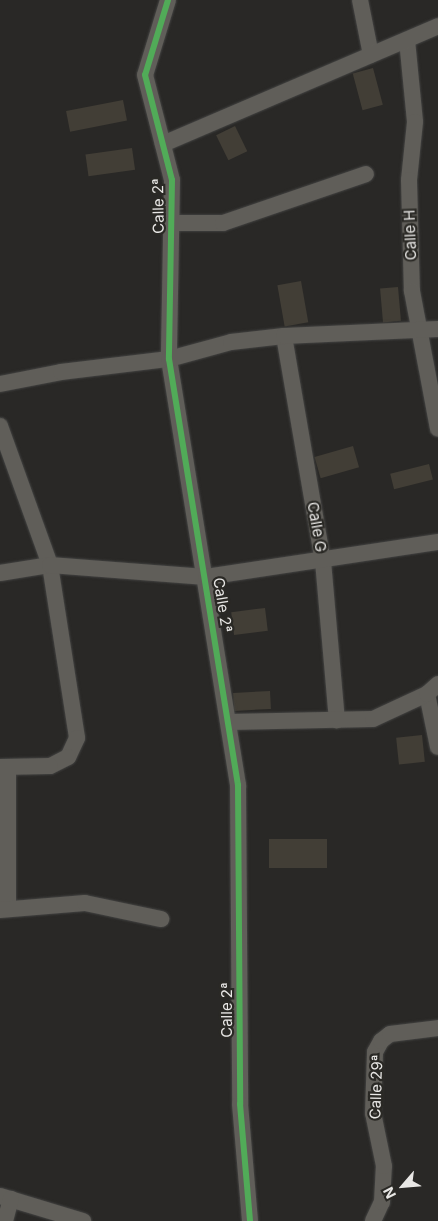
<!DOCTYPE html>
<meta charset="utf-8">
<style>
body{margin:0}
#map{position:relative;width:438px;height:1221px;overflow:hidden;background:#292826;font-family:Inter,sans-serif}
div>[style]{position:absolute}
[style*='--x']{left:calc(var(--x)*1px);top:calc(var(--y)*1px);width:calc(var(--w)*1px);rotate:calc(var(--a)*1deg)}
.building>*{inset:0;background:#423e36;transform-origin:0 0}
.roads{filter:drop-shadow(0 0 1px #434342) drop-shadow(0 0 1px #434342)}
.minor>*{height:16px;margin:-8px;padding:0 8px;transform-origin:8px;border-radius:8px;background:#605e59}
.cycleway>*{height:6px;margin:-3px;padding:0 3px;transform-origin:3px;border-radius:3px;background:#51ab58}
span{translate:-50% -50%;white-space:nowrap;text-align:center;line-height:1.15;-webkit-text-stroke:4.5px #2a2925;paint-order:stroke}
.street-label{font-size:15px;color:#e8e7e5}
.north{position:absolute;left:378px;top:1161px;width:50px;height:50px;-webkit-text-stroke:4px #2a2925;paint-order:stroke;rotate:243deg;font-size:14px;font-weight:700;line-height:20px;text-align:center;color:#e8e7e5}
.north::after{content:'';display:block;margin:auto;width:18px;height:22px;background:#e8e7e5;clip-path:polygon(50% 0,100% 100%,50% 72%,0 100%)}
</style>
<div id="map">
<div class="building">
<i style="left:373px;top:68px;width:38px;height:21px;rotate:75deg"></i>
<i style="left:123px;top:100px;width:21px;height:58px;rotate:79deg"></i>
<i style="left:235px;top:126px;width:28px;height:21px;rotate:64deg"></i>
<i style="left:132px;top:148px;width:22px;height:47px;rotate:82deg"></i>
<i style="left:301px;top:281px;width:42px;height:24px;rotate:80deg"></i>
<i style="left:398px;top:287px;width:34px;height:18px;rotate:85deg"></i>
<i style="left:353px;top:446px;width:22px;height:40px;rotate:74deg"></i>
<i style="left:429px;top:464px;width:16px;height:40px;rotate:76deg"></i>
<i style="left:265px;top:608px;width:23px;height:34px;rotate:83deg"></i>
<i style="left:270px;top:691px;width:18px;height:37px;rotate:87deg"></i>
<i style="left:422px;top:735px;width:27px;height:26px;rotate:84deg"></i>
<i style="left:269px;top:839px;width:58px;height:29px"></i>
</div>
<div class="roads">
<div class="minor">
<i style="--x:168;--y:0;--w:78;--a:107"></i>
<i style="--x:145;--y:75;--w:108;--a:75.6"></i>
<i style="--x:172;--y:180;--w:179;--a:91"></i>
<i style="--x:169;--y:359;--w:432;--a:80.8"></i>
<i style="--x:238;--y:785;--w:319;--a:89.6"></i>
<i style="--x:240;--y:1104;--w:117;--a:85.1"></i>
<i style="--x:360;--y:0;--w:56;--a:78.7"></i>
<i style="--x:407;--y:40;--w:82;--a:84.4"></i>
<i style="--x:415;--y:122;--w:58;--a:95.9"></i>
<i style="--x:409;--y:180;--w:111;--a:88.5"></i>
<i style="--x:412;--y:291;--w:140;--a:79.3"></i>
<i style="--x:163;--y:144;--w:299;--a:-23.2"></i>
<i style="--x:172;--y:223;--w:51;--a:0"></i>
<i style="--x:223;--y:223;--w:151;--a:-18.9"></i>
<i style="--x:284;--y:336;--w:228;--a:80.2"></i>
<i style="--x:323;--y:561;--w:160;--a:85"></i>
<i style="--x:0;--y:384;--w:62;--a:-11.1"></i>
<i style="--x:61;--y:372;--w:109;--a:-6.9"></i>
<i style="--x:169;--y:359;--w:64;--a:-15.3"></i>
<i style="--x:231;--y:342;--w:53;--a:-6.5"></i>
<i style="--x:284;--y:336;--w:154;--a:-2.6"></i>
<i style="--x:0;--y:426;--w:148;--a:70.2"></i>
<i style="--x:50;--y:565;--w:175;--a:81.1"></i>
<i style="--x:77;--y:738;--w:21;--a:115"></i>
<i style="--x:68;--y:757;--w:20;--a:153"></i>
<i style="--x:50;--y:766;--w:50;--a:178.9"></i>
<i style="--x:0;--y:573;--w:51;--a:-9.1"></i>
<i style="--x:50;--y:565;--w:156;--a:4.4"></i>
<i style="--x:206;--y:577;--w:235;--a:-8.6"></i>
<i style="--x:427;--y:694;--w:54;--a:78.3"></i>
<i style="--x:229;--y:722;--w:144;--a:-1.2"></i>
<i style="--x:373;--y:719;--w:60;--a:-24.8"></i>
<i style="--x:427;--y:694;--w:15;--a:-42"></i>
<i style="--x:8;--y:909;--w:141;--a:-90"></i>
<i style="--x:0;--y:910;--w:85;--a:-4.7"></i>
<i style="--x:85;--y:903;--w:78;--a:11.9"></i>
<i style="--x:0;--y:1196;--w:87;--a:16.8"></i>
<i style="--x:5;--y:1221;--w:23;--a:-75"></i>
<i style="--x:373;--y:1221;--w:21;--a:-65"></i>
<i style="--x:382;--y:1202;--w:36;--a:-87"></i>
<i style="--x:384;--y:1166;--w:54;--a:-101.7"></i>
<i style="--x:373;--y:1113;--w:61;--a:-88.1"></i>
<i style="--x:375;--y:1052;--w:13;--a:-61"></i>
<i style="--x:381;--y:1041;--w:11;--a:-38"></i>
<i style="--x:390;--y:1034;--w:48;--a:-7.1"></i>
</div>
</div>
<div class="cycleway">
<i style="--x:168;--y:0;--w:78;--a:107"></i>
<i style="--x:145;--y:75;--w:108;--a:75.6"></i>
<i style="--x:172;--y:180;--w:179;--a:91"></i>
<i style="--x:169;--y:359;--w:432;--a:80.8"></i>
<i style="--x:238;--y:785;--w:319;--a:89.6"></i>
<i style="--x:240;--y:1104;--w:117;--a:85.1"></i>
</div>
<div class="street-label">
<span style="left:158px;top:206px;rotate:-91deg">Calle 2ª</span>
<span style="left:410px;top:235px;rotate:-92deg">Calle H</span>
<span style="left:317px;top:527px;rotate:80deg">Calle G</span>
<span style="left:223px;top:605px;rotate:81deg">Calle 2ª</span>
<span style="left:227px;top:1010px;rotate:-90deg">Calle 2ª</span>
<span style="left:376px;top:1087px;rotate:-88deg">Calle 29ª</span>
</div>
<div class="north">N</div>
</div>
